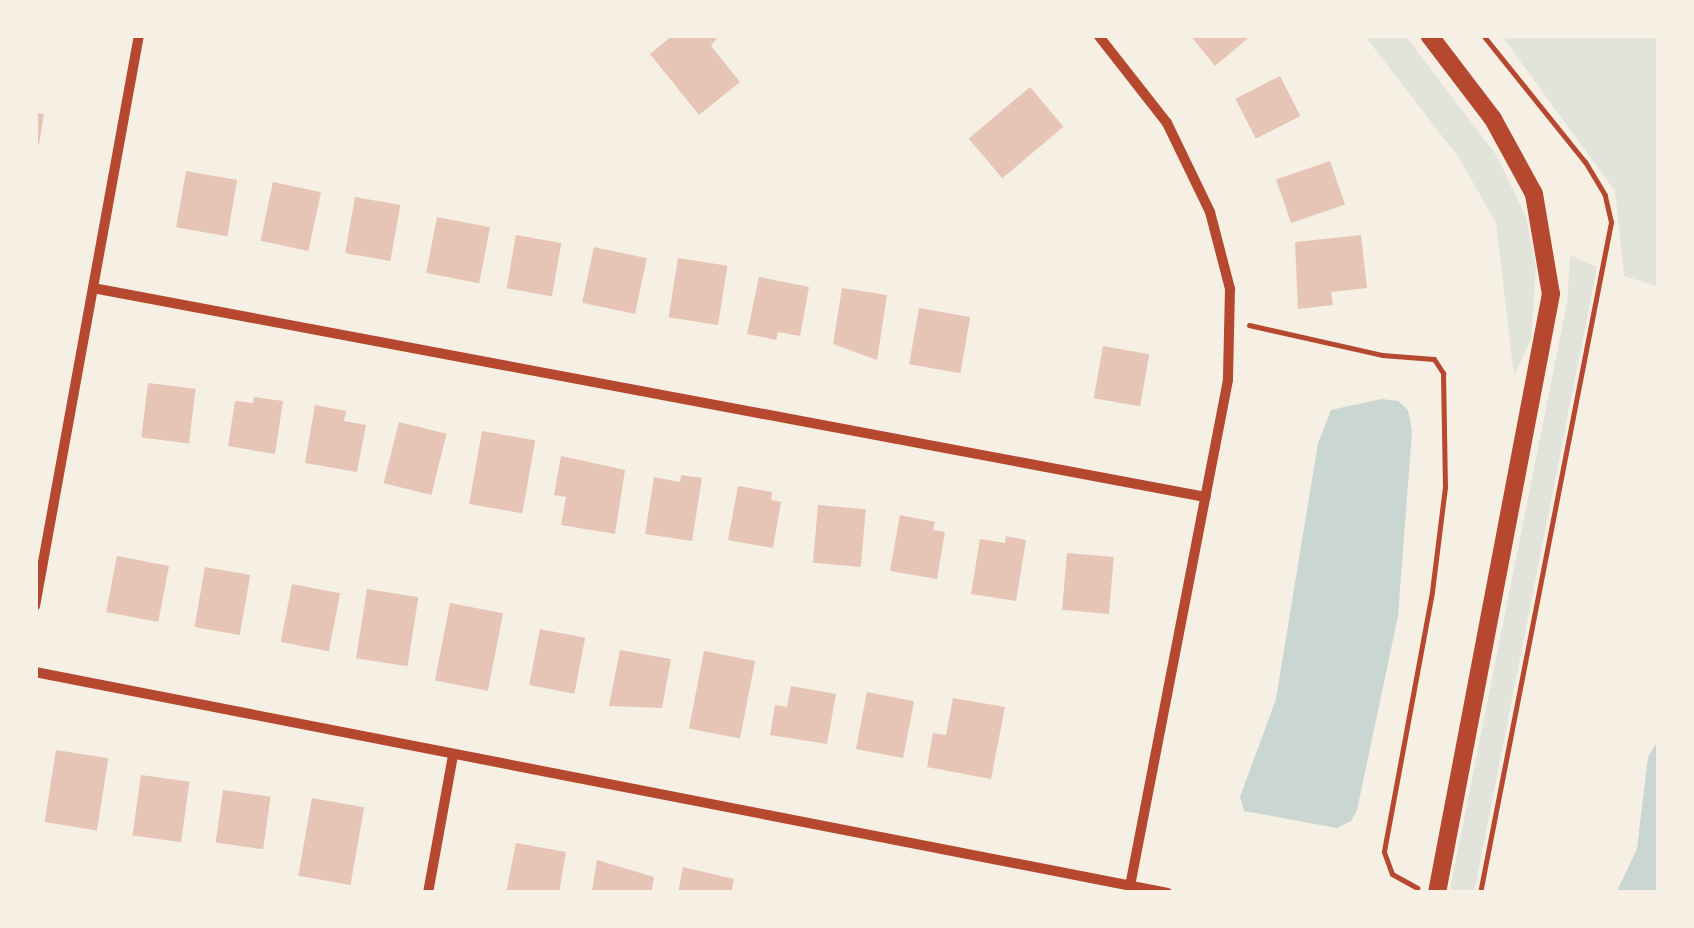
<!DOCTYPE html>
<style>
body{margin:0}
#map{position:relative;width:1694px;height:928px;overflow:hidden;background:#f6efe4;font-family:Montserrat,sans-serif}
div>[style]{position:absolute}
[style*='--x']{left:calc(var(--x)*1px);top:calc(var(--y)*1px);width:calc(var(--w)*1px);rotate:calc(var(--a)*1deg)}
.green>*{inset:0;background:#e2e4dc}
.water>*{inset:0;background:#c9d6d2}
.building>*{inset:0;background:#e6c5b7;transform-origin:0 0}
.path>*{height:5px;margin:-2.5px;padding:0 2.5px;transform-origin:2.5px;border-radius:2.5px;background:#b5482f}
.minor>*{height:10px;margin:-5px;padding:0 5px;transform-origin:5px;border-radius:5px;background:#b5482f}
.tertiary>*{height:18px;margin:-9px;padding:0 9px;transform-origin:9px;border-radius:9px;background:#b5482f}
span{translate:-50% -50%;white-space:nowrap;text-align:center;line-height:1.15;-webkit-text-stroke:10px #f6efe4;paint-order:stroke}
.frame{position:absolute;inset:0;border:38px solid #f6efe4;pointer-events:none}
</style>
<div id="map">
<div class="green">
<i style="clip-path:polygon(1364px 35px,1405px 35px,1497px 156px,1526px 217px,1536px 267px,1531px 339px,1514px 376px,1496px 223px,1459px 158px)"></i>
<i style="clip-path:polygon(1501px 35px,1659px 35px,1659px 287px,1624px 276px,1615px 191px)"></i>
<i style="clip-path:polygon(1570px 255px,1597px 267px,1474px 893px,1450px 889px,1567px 303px)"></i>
</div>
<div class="water">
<i style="clip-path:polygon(1381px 399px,1398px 401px,1408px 410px,1412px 431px,1398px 616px,1357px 810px,1351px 821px,1337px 828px,1244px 811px,1240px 797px,1276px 699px,1318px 443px,1331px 410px)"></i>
<i style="clip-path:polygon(1659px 738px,1659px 893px,1616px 893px,1637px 849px,1648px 757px)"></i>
</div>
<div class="building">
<i style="clip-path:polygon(673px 35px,719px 35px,711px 46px,740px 82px,699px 115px,650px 54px)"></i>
<i style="clip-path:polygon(1190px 35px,1252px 35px,1215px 66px)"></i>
<i style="left:1280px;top:76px;width:45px;height:50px;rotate:63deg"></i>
<i style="left:1030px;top:87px;width:52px;height:80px;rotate:50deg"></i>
<i style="clip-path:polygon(35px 113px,44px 114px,39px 144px,35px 144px)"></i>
<i style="left:1330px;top:161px;width:46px;height:57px;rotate:71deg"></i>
<i style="left:186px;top:171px;width:52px;height:57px;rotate:10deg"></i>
<i style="left:273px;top:182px;width:49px;height:60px;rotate:12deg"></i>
<i style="left:355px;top:197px;width:46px;height:57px;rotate:10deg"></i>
<i style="left:437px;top:217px;width:54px;height:57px;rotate:11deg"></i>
<i style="left:516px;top:235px;width:46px;height:54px;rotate:10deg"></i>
<i style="clip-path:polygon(1361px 235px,1367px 288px,1331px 292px,1333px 305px,1298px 309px,1295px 242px)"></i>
<i style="left:594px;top:247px;width:54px;height:57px;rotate:12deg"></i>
<i style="left:678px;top:258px;width:50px;height:60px;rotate:9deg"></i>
<i style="clip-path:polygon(759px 277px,809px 287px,800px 336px,778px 332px,776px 340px,747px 334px)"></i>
<i style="clip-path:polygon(842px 288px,887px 295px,877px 360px,833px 344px)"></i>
<i style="left:919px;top:308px;width:52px;height:57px;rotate:10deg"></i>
<i style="left:1103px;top:346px;width:47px;height:53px;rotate:10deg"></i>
<i style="left:148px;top:383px;width:48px;height:55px;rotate:7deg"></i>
<i style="clip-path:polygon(254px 397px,283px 401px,275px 454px,228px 446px,235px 401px,253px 403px)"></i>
<i style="clip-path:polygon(315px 405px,346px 411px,344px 421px,366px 425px,357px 472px,305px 463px)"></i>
<i style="left:399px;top:422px;width:49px;height:63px;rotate:14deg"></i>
<i style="left:482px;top:431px;width:54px;height:74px;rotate:10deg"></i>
<i style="clip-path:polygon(561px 456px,625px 470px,615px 534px,561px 525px,566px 497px,554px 495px)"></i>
<i style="clip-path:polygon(681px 475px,702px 478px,692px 541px,645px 534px,654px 477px,680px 482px)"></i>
<i style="clip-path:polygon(738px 486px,772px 492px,771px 500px,781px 502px,773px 548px,728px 540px)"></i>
<i style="left:818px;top:505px;width:48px;height:58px;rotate:5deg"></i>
<i style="clip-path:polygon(900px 515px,935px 522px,933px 530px,945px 532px,937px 579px,890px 571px)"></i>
<i style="clip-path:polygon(1006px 536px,1026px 540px,1016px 601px,971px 594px,980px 539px,1005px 543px)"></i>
<i style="left:1067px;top:553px;width:47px;height:57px;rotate:5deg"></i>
<i style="left:117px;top:556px;width:53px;height:57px;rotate:11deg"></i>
<i style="left:205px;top:567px;width:46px;height:61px;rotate:10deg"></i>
<i style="left:292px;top:584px;width:49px;height:59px;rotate:11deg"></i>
<i style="left:367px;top:589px;width:52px;height:70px;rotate:9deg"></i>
<i style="left:450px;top:603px;width:54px;height:79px;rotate:11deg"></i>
<i style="left:540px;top:629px;width:46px;height:57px;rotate:11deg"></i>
<i style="clip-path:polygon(620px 650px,671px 659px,662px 708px,609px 706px)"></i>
<i style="left:704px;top:651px;width:52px;height:79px;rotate:11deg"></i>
<i style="clip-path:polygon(791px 686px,836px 694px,827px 744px,770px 735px,775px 705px,787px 707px)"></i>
<i style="left:867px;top:692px;width:48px;height:58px;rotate:11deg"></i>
<i style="clip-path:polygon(953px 698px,1005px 707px,991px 779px,927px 767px,933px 733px,946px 735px)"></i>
<i style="left:56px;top:750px;width:53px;height:73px;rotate:9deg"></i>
<i style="left:141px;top:775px;width:49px;height:61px;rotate:8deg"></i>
<i style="left:223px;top:790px;width:48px;height:53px;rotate:8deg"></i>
<i style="left:312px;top:798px;width:53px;height:79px;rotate:10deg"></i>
<i style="clip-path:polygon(516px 843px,566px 852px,559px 893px,506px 893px)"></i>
<i style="clip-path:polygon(597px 860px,654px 877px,651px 893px,592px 891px)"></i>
<i style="clip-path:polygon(683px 867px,734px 879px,731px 893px,678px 893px)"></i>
</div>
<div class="path">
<i style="--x:1249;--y:325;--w:136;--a:12.7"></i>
<i style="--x:1382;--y:355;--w:52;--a:4.4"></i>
<i style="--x:1434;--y:359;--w:17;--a:57"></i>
<i style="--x:1443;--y:373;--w:114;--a:89"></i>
<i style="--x:1445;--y:487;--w:106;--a:97.1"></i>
<i style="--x:1432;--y:592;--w:264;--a:100.5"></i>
<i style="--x:1384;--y:852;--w:23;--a:70"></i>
<i style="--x:1392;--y:874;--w:29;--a:29"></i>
<i style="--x:1480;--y:893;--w:684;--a:-78.95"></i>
<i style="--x:1611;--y:222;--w:28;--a:-103"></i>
<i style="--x:1605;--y:195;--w:39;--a:-121"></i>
<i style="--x:1585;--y:162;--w:163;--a:-128.8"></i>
</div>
<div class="minor">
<i style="--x:1098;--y:35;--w:112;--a:51.9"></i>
<i style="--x:1167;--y:123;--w:99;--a:64.2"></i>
<i style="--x:1210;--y:212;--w:80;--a:75.4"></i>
<i style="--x:1230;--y:289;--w:91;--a:91.3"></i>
<i style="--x:1228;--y:380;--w:515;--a:100.96"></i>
<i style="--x:93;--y:288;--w:1132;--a:10.64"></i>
<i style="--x:35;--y:606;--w:580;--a:-79.68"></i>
<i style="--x:35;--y:672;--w:1154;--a:11.04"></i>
<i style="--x:428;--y:893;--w:140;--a:-79.7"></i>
</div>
<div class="tertiary">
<i style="--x:1429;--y:35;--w:106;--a:52.7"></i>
<i style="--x:1493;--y:119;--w:85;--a:61.3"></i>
<i style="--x:1534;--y:194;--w:101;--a:80.4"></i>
<i style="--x:1551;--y:294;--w:610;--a:100.78"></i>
</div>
<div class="frame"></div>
</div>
